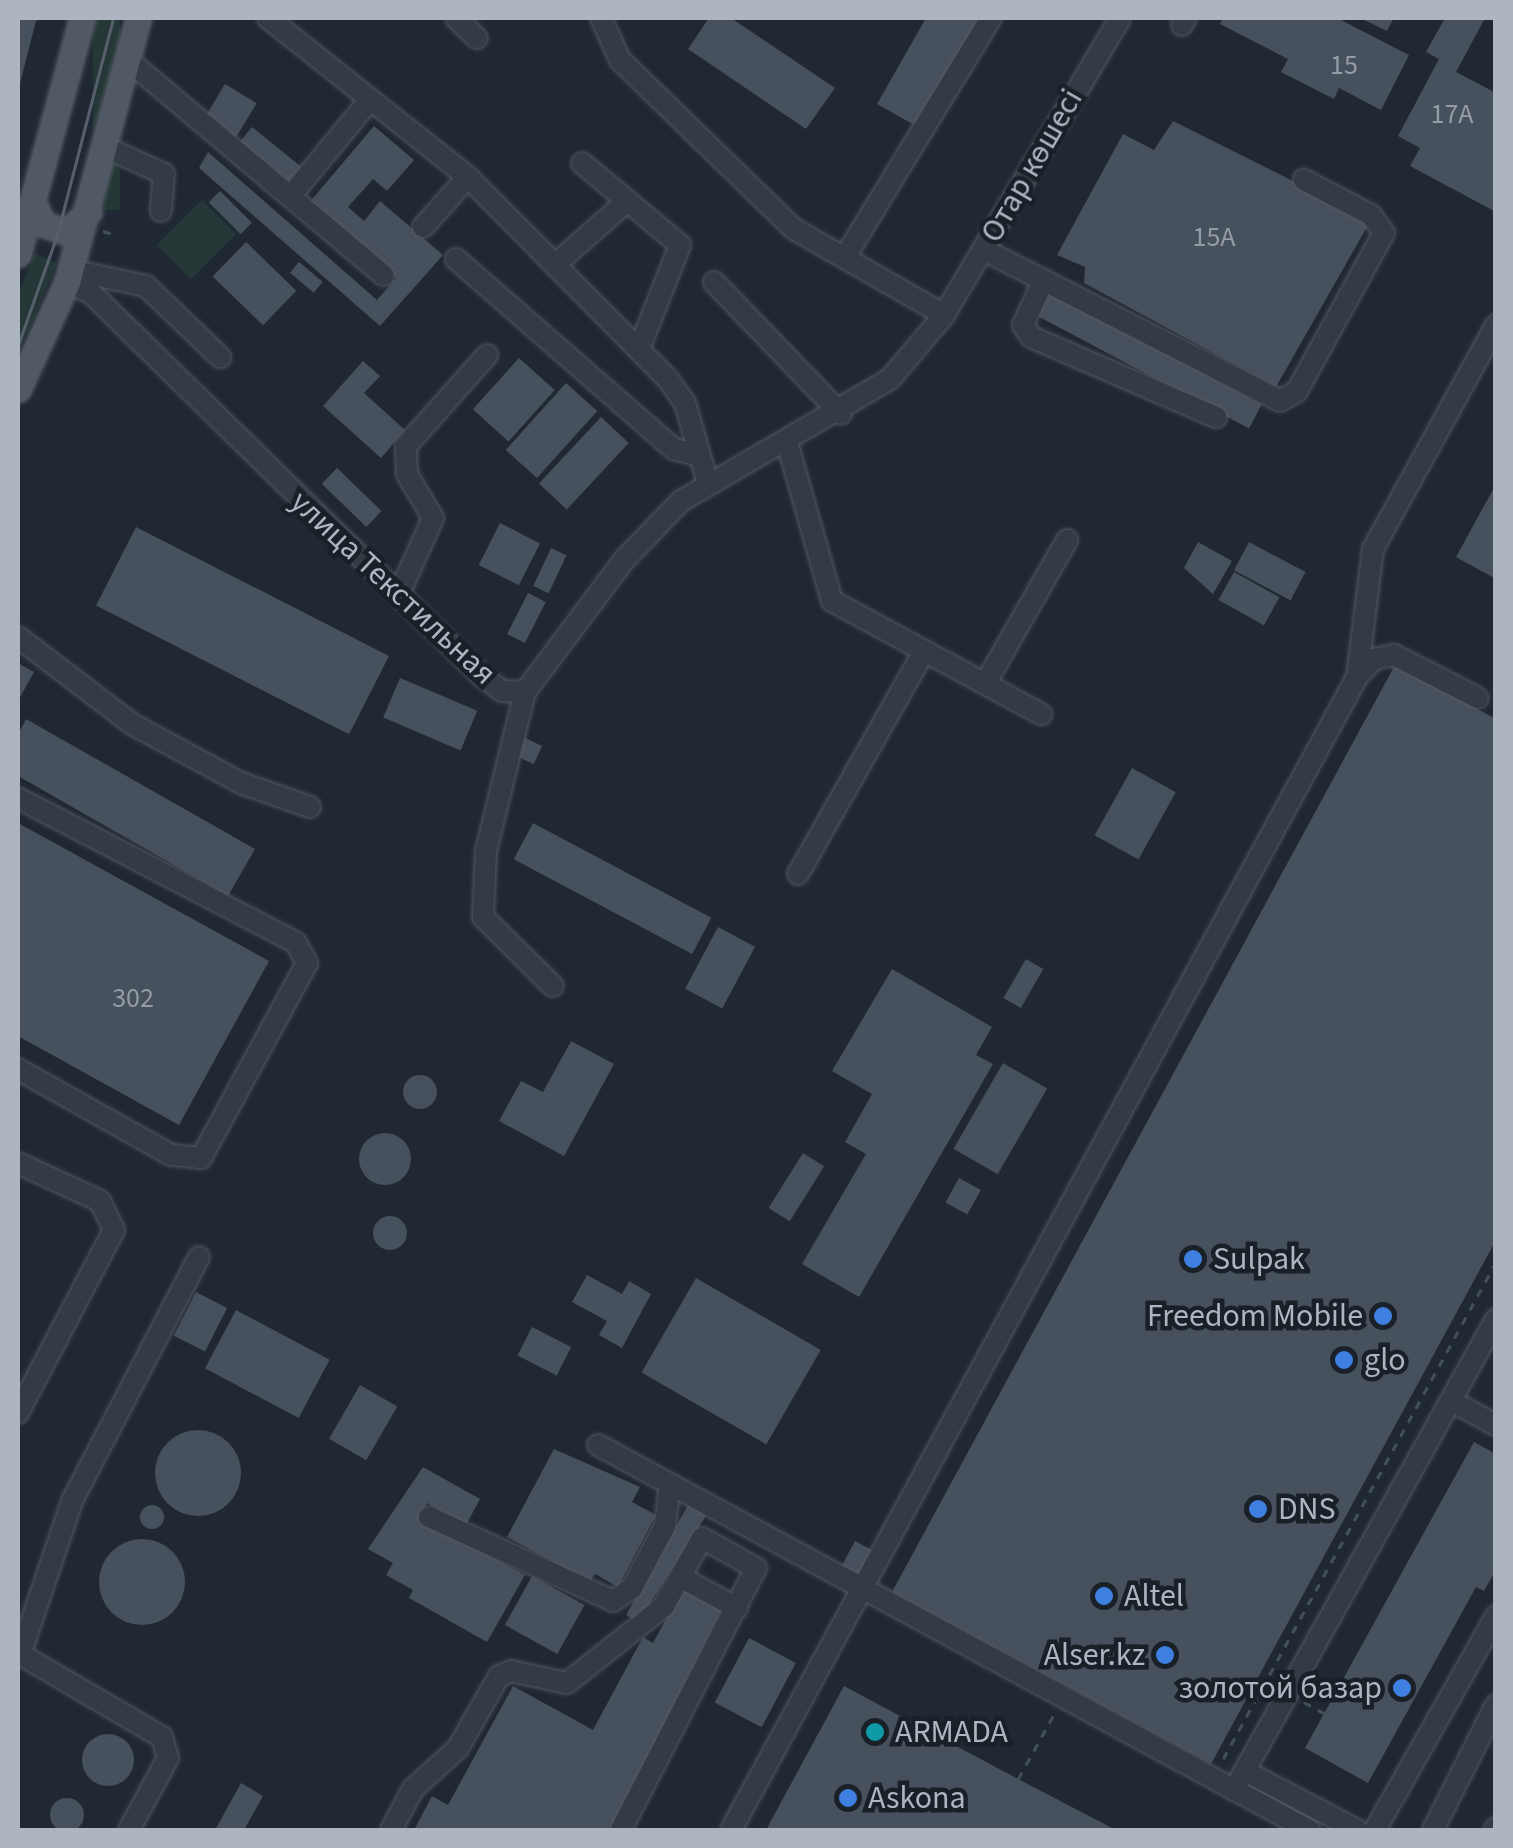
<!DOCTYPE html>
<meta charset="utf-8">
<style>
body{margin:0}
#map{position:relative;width:1513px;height:1848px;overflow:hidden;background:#202933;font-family:"Source Sans 3",sans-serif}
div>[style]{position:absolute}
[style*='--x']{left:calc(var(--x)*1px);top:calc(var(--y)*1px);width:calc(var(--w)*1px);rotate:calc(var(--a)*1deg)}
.green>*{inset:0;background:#253736;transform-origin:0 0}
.building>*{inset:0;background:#47505d;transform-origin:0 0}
.round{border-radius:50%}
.path>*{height:2.5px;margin-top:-1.25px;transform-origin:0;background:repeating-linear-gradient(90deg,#425254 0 8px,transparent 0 16px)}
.roads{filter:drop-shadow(0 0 2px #515862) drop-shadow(0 0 2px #515862)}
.minor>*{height:20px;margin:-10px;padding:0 10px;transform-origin:10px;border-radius:10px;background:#333b44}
.major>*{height:25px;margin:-12.5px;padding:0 12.5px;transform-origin:12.5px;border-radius:12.5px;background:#515a64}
.tram>*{height:2.5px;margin:-1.25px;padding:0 1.25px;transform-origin:1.25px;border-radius:1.25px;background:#565f6b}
.dots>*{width:28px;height:28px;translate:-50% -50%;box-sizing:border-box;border:5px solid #192028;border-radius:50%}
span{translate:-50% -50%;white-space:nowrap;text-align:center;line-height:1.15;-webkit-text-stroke:9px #192028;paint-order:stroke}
.number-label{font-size:28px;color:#949ca8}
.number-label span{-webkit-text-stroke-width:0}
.street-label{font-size:32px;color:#adb5c1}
.poi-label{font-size:32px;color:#adb5c1}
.left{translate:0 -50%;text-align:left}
.right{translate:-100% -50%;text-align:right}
.frame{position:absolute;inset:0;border:20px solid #adb5c1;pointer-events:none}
</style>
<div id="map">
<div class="green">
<i style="left:93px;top:18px;width:27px;height:192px"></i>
<i style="left:202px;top:200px;width:48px;height:64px;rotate:45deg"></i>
<i style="clip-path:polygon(35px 253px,57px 263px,18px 355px,18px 296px)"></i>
</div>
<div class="building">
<i style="clip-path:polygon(18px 18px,47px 18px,36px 21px,19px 87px)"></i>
<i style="clip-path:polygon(709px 18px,731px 18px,835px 88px,806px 129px,688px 49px)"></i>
<i style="clip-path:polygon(926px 18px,980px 18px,918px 127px,877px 104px)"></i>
<i style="clip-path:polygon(1223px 18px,1337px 18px,1409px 55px,1381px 110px,1339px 88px,1334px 99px,1281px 72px,1288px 59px,1220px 24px)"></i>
<i style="clip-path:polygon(1360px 18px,1394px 18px,1387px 31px)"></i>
<i style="clip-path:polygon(1445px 18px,1485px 18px,1456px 72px,1496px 93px,1496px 212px,1410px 166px,1420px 148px,1398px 136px,1439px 59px,1426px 52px)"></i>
<i style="left:225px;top:84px;width:37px;height:42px;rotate:31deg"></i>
<i style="clip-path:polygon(1173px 121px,1371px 220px,1276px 387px,1084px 283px,1085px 267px,1057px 255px,1123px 134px,1154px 150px)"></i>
<i style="clip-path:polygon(374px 126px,414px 160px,387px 191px,373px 179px,348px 207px,364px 221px,380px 201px,443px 255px,380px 326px,199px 168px,208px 152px,377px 300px,396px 278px,308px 204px)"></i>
<i style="left:252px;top:127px;width:66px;height:19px;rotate:39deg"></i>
<i style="left:220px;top:191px;width:45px;height:16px;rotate:45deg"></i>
<i style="left:246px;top:242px;width:70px;height:48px;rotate:44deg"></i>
<i style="left:299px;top:262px;width:31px;height:14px;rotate:40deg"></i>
<i style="left:1048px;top:291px;width:242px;height:27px;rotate:28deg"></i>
<i style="left:519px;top:358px;width:48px;height:69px;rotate:42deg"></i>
<i style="clip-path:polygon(363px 361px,380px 376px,364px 393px,405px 430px,381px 458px,323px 406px)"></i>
<i style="left:566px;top:383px;width:42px;height:90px;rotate:42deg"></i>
<i style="left:601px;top:417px;width:38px;height:91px;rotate:43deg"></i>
<i style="left:337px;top:468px;width:62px;height:22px;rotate:44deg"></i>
<i style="clip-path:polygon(1496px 484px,1496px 579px,1456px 557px)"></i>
<i style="left:500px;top:523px;width:45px;height:47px;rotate:27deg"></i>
<i style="left:136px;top:527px;width:284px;height:88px;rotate:27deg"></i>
<i style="clip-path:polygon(1198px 542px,1232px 561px,1213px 594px,1184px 568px)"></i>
<i style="left:1249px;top:542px;width:64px;height:32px;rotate:28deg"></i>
<i style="left:551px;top:548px;width:17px;height:42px;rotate:25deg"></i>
<i style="left:1234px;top:572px;width:52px;height:32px;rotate:29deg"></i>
<i style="left:528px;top:593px;width:20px;height:46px;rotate:27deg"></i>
<i style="clip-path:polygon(18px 663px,34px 672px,18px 701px)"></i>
<i style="clip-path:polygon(1395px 665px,1496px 719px,1496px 1240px,1211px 1764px,892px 1592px)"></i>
<i style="left:400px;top:678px;width:84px;height:43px;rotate:23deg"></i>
<i style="clip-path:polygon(26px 719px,255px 849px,228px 896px,18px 776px,18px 734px)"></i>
<i style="left:525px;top:738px;width:19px;height:20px;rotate:25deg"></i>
<i style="left:1132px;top:768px;width:50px;height:77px;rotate:29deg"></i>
<i style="clip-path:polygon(18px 823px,269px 961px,179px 1125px,18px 1036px)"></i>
<i style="left:533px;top:823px;width:202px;height:41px;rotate:28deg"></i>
<i style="left:718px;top:927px;width:42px;height:70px;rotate:28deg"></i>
<i style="left:1026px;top:959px;width:20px;height:45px;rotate:30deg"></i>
<i style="clip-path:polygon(892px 969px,992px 1027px,976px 1055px,993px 1064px,859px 1297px,802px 1264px,866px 1154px,845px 1142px,872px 1094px,832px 1071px)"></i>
<i style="clip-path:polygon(571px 1041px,614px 1064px,564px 1156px,499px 1121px,521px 1081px,543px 1092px)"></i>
<i style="left:1003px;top:1063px;width:51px;height:99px;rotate:30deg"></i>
<i class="round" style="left:403px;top:1075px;width:34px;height:34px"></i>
<i class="round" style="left:359px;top:1133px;width:52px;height:52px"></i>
<i style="left:803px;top:1153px;width:25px;height:65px;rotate:32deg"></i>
<i style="left:959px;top:1178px;width:25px;height:28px;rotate:29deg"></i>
<i class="round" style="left:373px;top:1216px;width:34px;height:34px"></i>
<i style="clip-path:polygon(587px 1275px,622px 1294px,629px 1281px,651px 1294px,622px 1348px,599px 1335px,607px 1321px,572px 1302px)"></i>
<i style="left:696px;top:1278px;width:144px;height:109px;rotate:30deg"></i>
<i style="left:196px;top:1292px;width:35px;height:49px;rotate:27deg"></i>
<i style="left:236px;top:1310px;width:106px;height:66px;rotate:28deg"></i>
<i style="left:532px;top:1327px;width:44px;height:32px;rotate:27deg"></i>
<i style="left:360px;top:1385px;width:43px;height:62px;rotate:30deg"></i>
<i class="round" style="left:155px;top:1430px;width:86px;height:86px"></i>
<i style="clip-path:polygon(1474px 1442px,1496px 1454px,1496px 1570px,1484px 1591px,1476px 1587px,1368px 1783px,1305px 1748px)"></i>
<i style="clip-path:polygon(554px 1449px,640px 1487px,632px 1502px,656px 1515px,618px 1587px,595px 1574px,590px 1582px,507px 1537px)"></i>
<i style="clip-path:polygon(423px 1467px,480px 1499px,466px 1525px,427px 1503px,419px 1518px,525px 1575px,487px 1642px,409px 1598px,413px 1590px,386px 1575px,393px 1563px,368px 1549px)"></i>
<i style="clip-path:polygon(688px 1505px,706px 1516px,638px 1622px,626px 1615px)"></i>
<i class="round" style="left:140px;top:1505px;width:24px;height:24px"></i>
<i class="round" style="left:99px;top:1539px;width:86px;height:86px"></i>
<i style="left:855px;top:1541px;width:27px;height:31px;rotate:28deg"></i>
<i style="left:532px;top:1576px;width:60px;height:56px;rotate:29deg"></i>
<i style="clip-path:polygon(683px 1588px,722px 1609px,611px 1830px,414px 1830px,432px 1796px,448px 1805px,513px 1686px,593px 1730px,643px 1637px,653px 1643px)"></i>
<i style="left:749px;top:1638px;width:53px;height:73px;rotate:28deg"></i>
<i style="clip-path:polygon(844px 1686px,1018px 1779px,1116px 1830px,766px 1830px)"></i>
<i class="round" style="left:82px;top:1734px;width:52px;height:52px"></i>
<i style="clip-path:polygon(241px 1783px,263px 1796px,244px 1830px,215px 1830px)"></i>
<i class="round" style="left:50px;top:1798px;width:34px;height:34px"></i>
</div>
<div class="path">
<i style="--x:103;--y:231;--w:14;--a:17"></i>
<i style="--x:1304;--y:1702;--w:23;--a:29"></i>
<i style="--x:1223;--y:1759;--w:567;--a:-61.22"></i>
<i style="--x:1018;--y:1779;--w:74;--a:-61"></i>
</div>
<div class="roads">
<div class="minor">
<i style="--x:268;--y:18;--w:256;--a:38.5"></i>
<i style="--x:468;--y:177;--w:284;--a:45.3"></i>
<i style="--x:668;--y:379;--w:29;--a:55"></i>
<i style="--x:685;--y:403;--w:83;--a:74"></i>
<i style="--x:456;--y:18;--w:29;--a:44"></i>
<i style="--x:601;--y:18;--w:46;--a:65.7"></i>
<i style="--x:620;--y:60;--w:243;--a:44.2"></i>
<i style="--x:794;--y:229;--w:173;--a:29.8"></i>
<i style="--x:1182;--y:25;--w:8;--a:-60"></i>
<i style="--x:128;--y:60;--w:334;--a:40.1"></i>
<i style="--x:105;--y:147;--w:65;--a:24.6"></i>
<i style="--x:164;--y:174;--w:37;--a:95"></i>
<i style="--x:582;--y:163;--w:128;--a:39.9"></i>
<i style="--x:680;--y:245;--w:112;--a:111.5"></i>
<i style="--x:292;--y:194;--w:121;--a:-50.4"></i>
<i style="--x:423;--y:227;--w:67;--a:-48"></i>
<i style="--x:984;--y:250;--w:332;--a:27"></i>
<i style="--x:1280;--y:401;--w:20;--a:-30"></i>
<i style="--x:1297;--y:391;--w:180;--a:-61.2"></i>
<i style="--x:1384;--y:233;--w:22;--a:-126"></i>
<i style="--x:1371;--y:215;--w:76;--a:-152.4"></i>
<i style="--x:845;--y:257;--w:280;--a:-58.6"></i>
<i style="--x:456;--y:259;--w:289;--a:41.1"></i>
<i style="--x:674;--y:449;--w:24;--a:15"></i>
<i style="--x:557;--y:263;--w:94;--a:-41.5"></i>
<i style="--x:71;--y:270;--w:77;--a:12"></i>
<i style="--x:146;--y:286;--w:103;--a:43.8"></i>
<i style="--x:1044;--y:280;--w:50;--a:115"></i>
<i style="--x:1023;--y:325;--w:14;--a:56"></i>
<i style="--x:1031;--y:337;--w:202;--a:23.4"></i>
<i style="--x:67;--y:282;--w:26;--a:25"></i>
<i style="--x:91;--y:293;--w:546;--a:44.41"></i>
<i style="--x:481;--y:675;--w:26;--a:37"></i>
<i style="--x:502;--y:691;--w:23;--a:2"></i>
<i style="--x:525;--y:692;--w:166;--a:-53.1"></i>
<i style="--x:625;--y:559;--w:81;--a:-46"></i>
<i style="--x:681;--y:501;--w:242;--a:-30.3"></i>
<i style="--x:890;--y:379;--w:84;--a:-49.8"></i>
<i style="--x:944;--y:315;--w:345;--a:-59.3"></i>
<i style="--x:714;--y:282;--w:183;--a:46.1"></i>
<i style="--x:787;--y:442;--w:165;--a:74.2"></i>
<i style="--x:832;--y:601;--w:238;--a:28.4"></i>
<i style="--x:399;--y:594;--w:83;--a:-65.9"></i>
<i style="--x:433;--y:518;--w:51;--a:-120.6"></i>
<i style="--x:407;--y:474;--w:28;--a:-92"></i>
<i style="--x:406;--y:446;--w:122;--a:-48.3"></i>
<i style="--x:18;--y:637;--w:143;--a:37.3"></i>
<i style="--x:132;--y:724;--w:124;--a:28.4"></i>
<i style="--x:241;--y:783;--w:73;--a:19.2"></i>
<i style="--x:1357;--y:677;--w:129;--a:-82.9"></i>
<i style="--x:1373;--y:549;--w:256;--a:-61.2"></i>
<i style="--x:985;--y:684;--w:166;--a:-60.3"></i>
<i style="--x:525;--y:692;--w:164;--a:103.8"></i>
<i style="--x:486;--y:851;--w:66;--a:92.6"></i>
<i style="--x:483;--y:917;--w:98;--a:44.6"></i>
<i style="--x:18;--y:798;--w:314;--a:27.5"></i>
<i style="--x:296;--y:943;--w:23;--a:61"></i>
<i style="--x:307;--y:963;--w:222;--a:118.5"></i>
<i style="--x:201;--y:1158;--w:30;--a:-174"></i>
<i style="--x:171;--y:1155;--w:176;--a:-150.7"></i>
<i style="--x:798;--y:874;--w:256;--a:-60.5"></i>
<i style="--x:18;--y:1163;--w:90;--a:24.9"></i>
<i style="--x:100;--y:1201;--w:32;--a:64"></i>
<i style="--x:114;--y:1230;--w:207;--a:117.7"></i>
<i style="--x:1451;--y:1401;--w:51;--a:28.1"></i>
<i style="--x:598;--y:1445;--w:809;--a:28.44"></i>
<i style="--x:429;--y:1517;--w:202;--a:24.5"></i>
<i style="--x:613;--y:1601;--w:23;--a:-34"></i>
<i style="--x:632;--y:1588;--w:70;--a:-62"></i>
<i style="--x:665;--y:1526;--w:42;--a:-83.2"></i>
<i style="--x:680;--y:1577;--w:65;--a:28.5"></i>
<i style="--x:18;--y:1653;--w:167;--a:30.3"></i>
<i style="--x:162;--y:1737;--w:22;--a:74"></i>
<i style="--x:168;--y:1758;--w:82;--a:118.4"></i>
<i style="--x:20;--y:1655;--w:163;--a:-71.3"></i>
<i style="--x:72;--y:1501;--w:275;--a:-62.5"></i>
<i style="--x:1245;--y:1771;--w:127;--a:27.8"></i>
<i style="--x:1234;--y:1790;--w:539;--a:-60.91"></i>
<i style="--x:391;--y:1830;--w:47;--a:-61.8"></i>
<i style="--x:413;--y:1789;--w:61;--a:-42.3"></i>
<i style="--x:458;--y:1748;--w:83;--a:-60.3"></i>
<i style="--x:499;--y:1676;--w:13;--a:-23"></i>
<i style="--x:511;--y:1671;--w:57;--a:12.1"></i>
<i style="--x:567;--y:1683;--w:124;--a:-38.4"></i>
<i style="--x:664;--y:1606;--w:78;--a:-60.8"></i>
<i style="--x:702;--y:1538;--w:62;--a:29.1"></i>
<i style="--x:756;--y:1568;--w:295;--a:117.3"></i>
<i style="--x:731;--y:1830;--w:1312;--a:-61.5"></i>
<i style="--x:1357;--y:677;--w:25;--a:-47"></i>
<i style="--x:1374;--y:659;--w:20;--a:-11"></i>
<i style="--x:1394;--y:655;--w:94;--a:27.1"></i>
<i style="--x:1375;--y:1830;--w:246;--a:-60.5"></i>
<i style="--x:1433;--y:1830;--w:140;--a:-63.3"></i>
<i style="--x:1494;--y:1830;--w:3;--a:-45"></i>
</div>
<div class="major">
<i style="--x:34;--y:204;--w:22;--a:66"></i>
<i style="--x:43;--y:224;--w:24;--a:19"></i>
<i style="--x:66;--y:232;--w:31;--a:-42"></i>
<i style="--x:18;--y:254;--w:245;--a:-74.8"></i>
<i style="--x:18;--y:389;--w:118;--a:-65.4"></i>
<i style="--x:67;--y:282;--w:273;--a:-74.9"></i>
</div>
</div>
<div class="tram">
<i style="--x:18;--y:345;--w:117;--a:-70.5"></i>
<i style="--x:57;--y:235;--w:224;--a:-75.5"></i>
</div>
<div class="dots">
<i style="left:1193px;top:1259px;background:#3f7fe0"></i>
<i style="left:1383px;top:1316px;background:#3f7fe0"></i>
<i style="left:1344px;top:1360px;background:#3f7fe0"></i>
<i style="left:1258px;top:1509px;background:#3f7fe0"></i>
<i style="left:1104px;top:1596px;background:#3f7fe0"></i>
<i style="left:1165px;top:1655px;background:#3f7fe0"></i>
<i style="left:1402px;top:1688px;background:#3f7fe0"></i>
<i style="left:875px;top:1732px;background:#0f9aa8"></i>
<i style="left:848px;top:1798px;background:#3f7fe0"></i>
</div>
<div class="number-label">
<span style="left:1344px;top:65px">15</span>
<span style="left:1452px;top:114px">17А</span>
<span style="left:1214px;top:237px">15А</span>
<span style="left:133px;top:998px">302</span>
</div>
<div class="street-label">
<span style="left:1032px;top:166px;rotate:-60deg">Отар көшесі</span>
<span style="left:393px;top:588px;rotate:43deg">улица Текстильная</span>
</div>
<div class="poi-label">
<span class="left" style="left:1213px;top:1259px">Sulpak</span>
<span class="right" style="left:1363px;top:1316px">Freedom Mobile</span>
<span class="left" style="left:1364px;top:1360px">glo</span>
<span class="left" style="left:1278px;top:1509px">DNS</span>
<span class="left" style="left:1124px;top:1596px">Altel</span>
<span class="right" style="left:1145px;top:1655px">Alser.kz</span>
<span class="right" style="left:1382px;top:1688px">золотой базар</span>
<span class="left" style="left:895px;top:1732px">ARMADA</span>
<span class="left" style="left:868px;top:1798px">Askona</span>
</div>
<div class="frame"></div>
</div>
